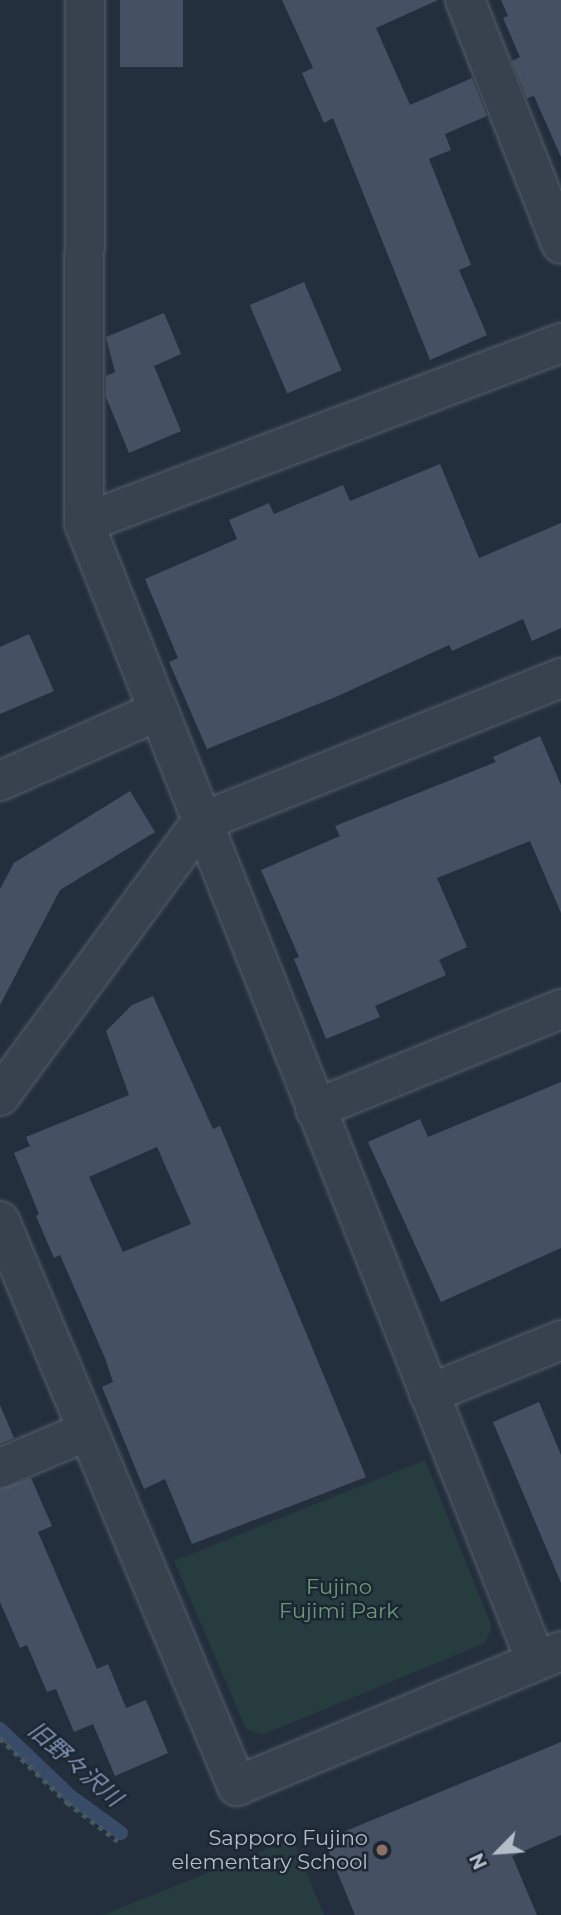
<!DOCTYPE html>
<meta charset="utf-8">
<style>
body{margin:0}
#map{position:relative;width:561px;height:1915px;overflow:hidden;background:#242f3e;font-family:Montserrat,"Noto Sans JP",sans-serif}
div>[style]{position:absolute}
[style*='--x']{left:calc(var(--x)*1px);top:calc(var(--y)*1px);width:calc(var(--w)*1px);rotate:calc(var(--a)*1deg)}
.green>*{inset:0;background:#263c3f}
.stream>*{height:14px;margin:-7px;padding:0 7px;transform-origin:7px;border-radius:7px;background:#394c67}
.building>*{inset:0;background:#455162;transform-origin:0 0}
.path>*{height:4.5px;margin-top:-2.25px;transform-origin:0;background:repeating-linear-gradient(90deg,#44595c 0 5px,transparent 0 10px)}
.roads{filter:drop-shadow(0 0 2px #565f6c) drop-shadow(0 0 2px #565f6c)}
.minor>*{height:38px;margin:-19px;padding:0 19px;transform-origin:19px;border-radius:19px;background:#38414e}
.dots>*{width:19px;height:19px;translate:-50% -50%;box-sizing:border-box;border:4px solid #1d2633;border-radius:50%}
span{translate:-50% -50%;white-space:nowrap;text-align:center;line-height:1.15;-webkit-text-stroke:5px #1d2633;paint-order:stroke}
.park-label{font-size:21px;color:#6b9a76}
.poi-label{font-size:21px;color:#b4bcc9}
.right{translate:-100% -50%;text-align:right}
.water-label{font-size:23px;color:#7c92b1;font-style:italic}
.north{position:absolute;left:463px;top:1817px;width:70px;height:70px;-webkit-text-stroke:5px #1d2633;paint-order:stroke;rotate:245deg;font-size:19px;font-weight:700;line-height:28px;text-align:center;color:#b4bcc9}
.north::after{content:'';display:block;margin:auto;width:24px;height:32px;background:#b4bcc9;clip-path:polygon(50% 0,100% 100%,50% 72%,0 100%)}
</style>
<div id="map">
<div class="green">
<i style="clip-path:polygon(425px 1460px,492px 1627px,485px 1643px,262px 1735px,246px 1729px,174px 1561px)"></i>
<i style="clip-path:polygon(292px 1839px,324px 1915px,103px 1915px)"></i>
</div>
<div class="stream">
<i style="--x:0;--y:1729;--w:97;--a:43.7"></i>
<i style="--x:70;--y:1796;--w:63;--a:36"></i>
</div>
<div class="building">
<i style="left:120px;top:0;width:63px;height:67px"></i>
<i style="clip-path:polygon(282px 0,438px 0,376px 28px,410px 105px,472px 78px,487px 116px,445px 134px,451px 150px,429px 159px,471px 265px,459px 270px,487px 335px,430px 360px,333px 118px,324px 123px,302px 73px,313px 68px)"></i>
<i style="clip-path:polygon(501px 0,561px 0,561px 157px,534px 96px,527px 98px,512px 61px,520px 57px,503px 18px,508px 16px)"></i>
<i style="left:304px;top:282px;width:96px;height:59px;rotate:67deg"></i>
<i style="clip-path:polygon(164px 313px,181px 354px,154px 366px,181px 431px,129px 453px,106px 397px,106px 376px,115px 372px,106px 337px)"></i>
<i style="clip-path:polygon(440px 464px,479px 558px,561px 523px,561px 628px,532px 641px,523px 619px,452px 651px,449px 645px,338px 696px,207px 749px,169px 662px,178px 658px,145px 579px,237px 539px,229px 520px,269px 503px,274px 514px,343px 485px,350px 501px)"></i>
<i style="clip-path:polygon(29px 634px,54px 691px,0 714px,0 647px)"></i>
<i style="clip-path:polygon(540px 736px,561px 785px,561px 913px,530px 841px,437px 878px,467px 947px,439px 960px,446px 975px,375px 1006px,380px 1017px,326px 1039px,294px 959px,299px 957px,261px 870px,340px 836px,335px 826px,496px 762px,493px 757px)"></i>
<i style="clip-path:polygon(130px 791px,155px 832px,60px 890px,0 1005px,0 889px,14px 863px)"></i>
<i style="clip-path:polygon(evenodd,153px 996px,213px 1129px,220px 1126px,366px 1477px,192px 1544px,165px 1479px,144px 1489px,102px 1387px,113px 1382px,105px 1358px,60px 1255px,54px 1258px,36px 1216px,39px 1214px,14px 1153px,30px 1146px,26px 1137px,129px 1095px,106px 1031px,132px 1005px,153px 996px,157px 1147px,191px 1224px,123px 1252px,89px 1177px,157px 1147px)"></i>
<i style="clip-path:polygon(561px 1082px,561px 1248px,441px 1302px,368px 1142px,420px 1119px,428px 1137px)"></i>
<i style="clip-path:polygon(539px 1402px,561px 1455px,561px 1583px,493px 1422px)"></i>
<i style="clip-path:polygon(0 1405px,14px 1438px,0 1444px)"></i>
<i style="clip-path:polygon(31px 1478px,52px 1526px,38px 1532px,97px 1669px,108px 1664px,126px 1708px,146px 1700px,168px 1753px,115px 1776px,93px 1724px,74px 1732px,56px 1689px,47px 1692px,27px 1645px,20px 1648px,0 1602px,0 1489px)"></i>
<i style="clip-path:polygon(561px 1742px,561px 1835px,512px 1856px,537px 1915px,355px 1915px,324px 1840px)"></i>
</div>
<div class="path">
<i style="--x:0;--y:1738;--w:93;--a:43.7"></i>
<i style="--x:67;--y:1802;--w:64;--a:37.4"></i>
</div>
<div class="roads">
<div class="minor">
<i style="--x:85;--y:0;--w:523;--a:90.11"></i>
<i style="--x:84;--y:523;--w:1224;--a:68.34"></i>
<i style="--x:465;--y:0;--w:262;--a:68.5"></i>
<i style="--x:84;--y:523;--w:510;--a:-20.67"></i>
<i style="--x:0;--y:781;--w:173;--a:-23.9"></i>
<i style="--x:0;--y:1096;--w:340;--a:-53.7"></i>
<i style="--x:201;--y:822;--w:388;--a:-21.8"></i>
<i style="--x:315;--y:1109;--w:266;--a:-22.1"></i>
<i style="--x:0;--y:1221;--w:613;--a:67.24"></i>
<i style="--x:237;--y:1786;--w:351;--a:-22.6"></i>
<i style="--x:429;--y:1394;--w:143;--a:-22.2"></i>
<i style="--x:0;--y:1468;--w:95;--a:-23"></i>
</div>
</div>
<div class="dots">
<i style="left:382px;top:1850px;background:#8d6e63"></i>
</div>
<div class="park-label">
<span style="left:339px;top:1599px">Fujino<br>Fujimi Park</span>
</div>
<div class="poi-label">
<span class="right" style="left:368px;top:1850px">Sapporo Fujino<br>elementary School</span>
</div>
<div class="water-label">
<span style="left:75px;top:1764px;rotate:41deg">旧野々沢川</span>
</div>
<div class="north">N</div>
</div>
